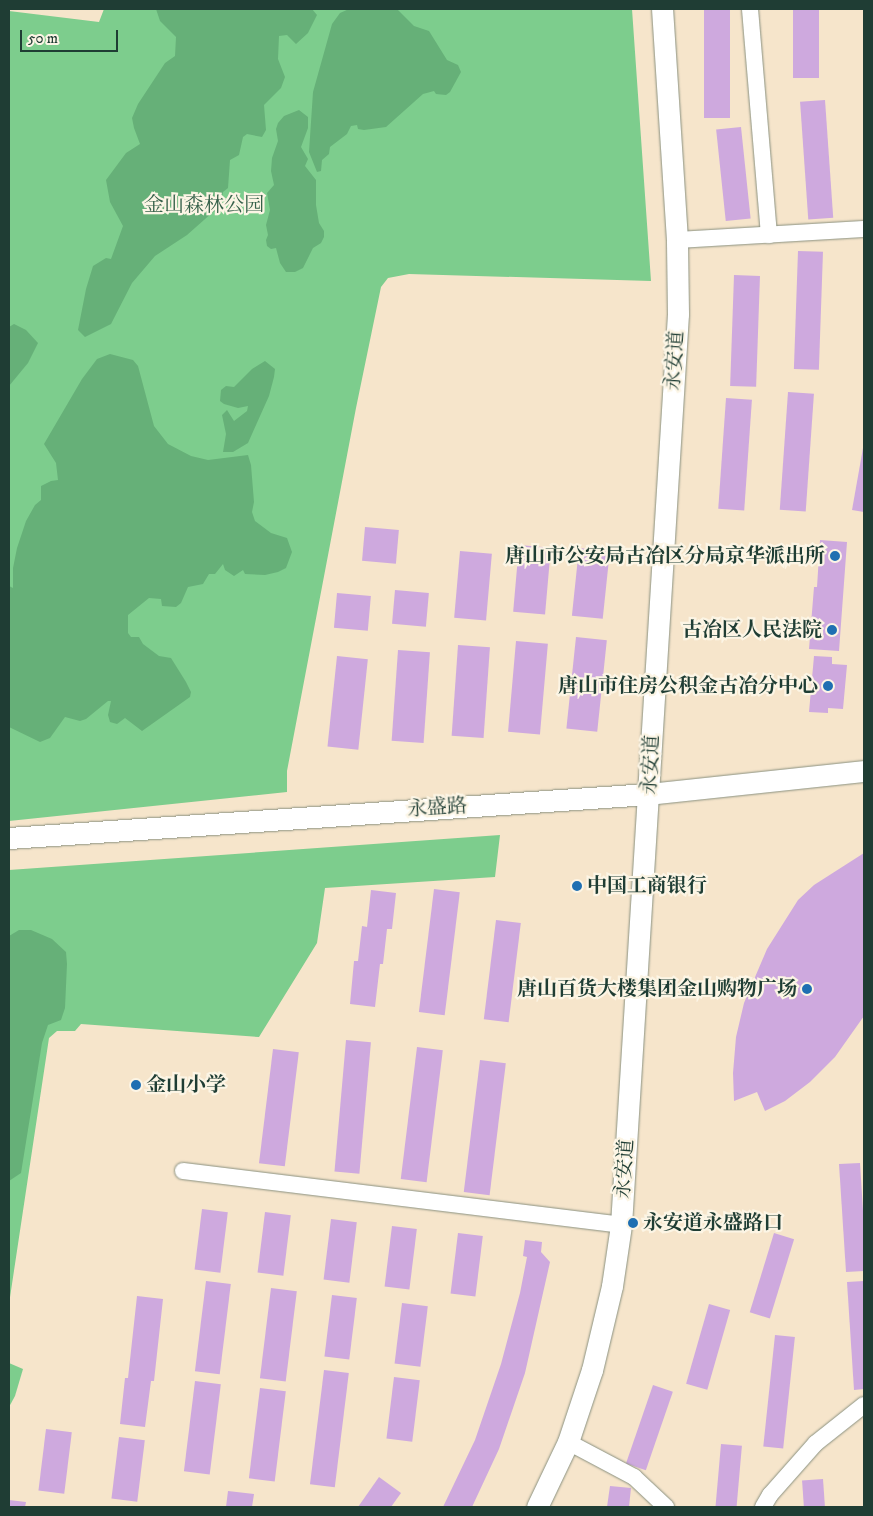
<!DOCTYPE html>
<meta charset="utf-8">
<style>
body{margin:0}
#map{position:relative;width:873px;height:1516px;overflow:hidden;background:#f6e5cb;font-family:"IM FELL DW Pica","Noto Serif SC",serif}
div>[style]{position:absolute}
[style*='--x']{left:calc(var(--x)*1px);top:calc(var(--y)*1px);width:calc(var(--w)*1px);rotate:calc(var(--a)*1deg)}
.green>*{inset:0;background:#7dcd8d}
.forest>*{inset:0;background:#66b078}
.building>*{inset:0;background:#cea9de;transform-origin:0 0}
.roads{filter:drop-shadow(0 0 1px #8a9180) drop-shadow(0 0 1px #8a9180)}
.minor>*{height:16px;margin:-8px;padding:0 8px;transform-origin:8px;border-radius:8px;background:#fff}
.major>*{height:21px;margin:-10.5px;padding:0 10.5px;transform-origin:10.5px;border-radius:10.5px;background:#fff}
.dots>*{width:14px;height:14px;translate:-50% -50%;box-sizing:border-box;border:2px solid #fcf5e5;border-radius:50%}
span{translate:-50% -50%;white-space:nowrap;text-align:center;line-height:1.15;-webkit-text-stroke:4.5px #fcf5e5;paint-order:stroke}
.park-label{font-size:20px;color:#36614a}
.street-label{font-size:20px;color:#1f3d34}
.poi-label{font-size:20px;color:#1f3d34;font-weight:700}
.right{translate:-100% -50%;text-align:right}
.left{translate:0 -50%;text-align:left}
.frame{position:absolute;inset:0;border:10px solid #1f3d34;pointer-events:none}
.scale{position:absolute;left:20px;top:30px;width:98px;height:22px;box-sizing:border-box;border:2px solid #1f3d34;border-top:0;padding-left:6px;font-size:15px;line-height:18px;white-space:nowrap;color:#1f3d34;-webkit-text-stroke:4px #fcf5e5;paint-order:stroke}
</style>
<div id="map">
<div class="green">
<i style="clip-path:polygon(104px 9px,632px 9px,651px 281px,409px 274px,388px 278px,381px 287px,356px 408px,287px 771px,287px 792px,9px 821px,9px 11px,99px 22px)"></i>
<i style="clip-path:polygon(500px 835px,495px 877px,325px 888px,317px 943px,259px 1037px,81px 1024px,75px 1031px,57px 1031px,49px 1038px,9px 1304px,9px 870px)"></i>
<i style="clip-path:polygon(9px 1363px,23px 1369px,15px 1396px,9px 1407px)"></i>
</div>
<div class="forest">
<i style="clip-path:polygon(156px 9px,312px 9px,317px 15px,308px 33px,296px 44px,287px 35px,279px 36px,278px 59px,285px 77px,281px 88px,264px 105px,266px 130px,262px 137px,247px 134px,243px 137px,239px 155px,230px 160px,228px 188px,223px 192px,220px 211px,213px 212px,187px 235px,155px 256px,132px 283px,111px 324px,85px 337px,78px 330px,86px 289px,93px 266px,106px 258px,111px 259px,123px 226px,110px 202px,106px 180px,126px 153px,140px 144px,134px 128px,132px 118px,138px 104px,165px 63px,175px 56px,176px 37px,160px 21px)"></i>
<i style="clip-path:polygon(349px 9px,398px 10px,414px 26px,429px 31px,447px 60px,458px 65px,461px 72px,450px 92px,446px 95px,436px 94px,434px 91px,423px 94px,386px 127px,364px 130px,358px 129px,357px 125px,351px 126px,347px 134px,330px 147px,329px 154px,322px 160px,321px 171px,317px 172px,309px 152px,313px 92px,332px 24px,340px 13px)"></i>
<i style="clip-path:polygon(299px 110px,308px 117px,308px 128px,301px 147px,308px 159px,305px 166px,316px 180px,316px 205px,319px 223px,324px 231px,324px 237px,321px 243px,313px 248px,303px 268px,295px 272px,286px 272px,280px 263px,276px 248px,271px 249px,267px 246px,266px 240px,268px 235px,266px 225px,270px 210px,267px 193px,274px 185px,271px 171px,272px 158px,278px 141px,276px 129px,278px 123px,284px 116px)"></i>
<i style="clip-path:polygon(14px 324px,26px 330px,38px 343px,28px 363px,9px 386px,9px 327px)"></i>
<i style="clip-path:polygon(110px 354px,133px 360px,138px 366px,154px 426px,168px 444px,191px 456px,208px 460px,248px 455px,251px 465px,254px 502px,252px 512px,255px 521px,271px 533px,287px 538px,292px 552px,286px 568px,278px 572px,265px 575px,245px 574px,243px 570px,234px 576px,225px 570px,223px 564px,215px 574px,209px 574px,203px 584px,188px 587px,181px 603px,176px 607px,162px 606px,161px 599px,149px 598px,128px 615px,128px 633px,131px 637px,139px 637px,143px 644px,159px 656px,171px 658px,186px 682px,191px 692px,190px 697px,142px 731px,125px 718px,117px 724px,110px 722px,108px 715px,111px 701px,108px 701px,86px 719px,80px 721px,65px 717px,50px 738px,40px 742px,9px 727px,9px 586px,13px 588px,13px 568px,17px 548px,26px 521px,35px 505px,41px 500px,41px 486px,51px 481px,58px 480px,56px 463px,44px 444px,82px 379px,97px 359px)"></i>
<i style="clip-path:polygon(265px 361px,275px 369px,274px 377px,269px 396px,248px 443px,233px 452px,223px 452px,226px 434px,222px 415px,227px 410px,234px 421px,247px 411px,248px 406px,238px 408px,224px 404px,220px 401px,221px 390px,226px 386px,234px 387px,252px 369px)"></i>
<i style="clip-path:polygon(19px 930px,31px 930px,52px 939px,66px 952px,67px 964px,65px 1008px,61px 1020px,48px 1025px,42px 1043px,21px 1173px,9px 1181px,9px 936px)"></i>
</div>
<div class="building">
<i style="left:704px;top:9px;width:26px;height:109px"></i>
<i style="left:793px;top:9px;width:26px;height:69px"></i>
<i style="left:825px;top:100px;width:118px;height:25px;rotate:86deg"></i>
<i style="left:741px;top:127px;width:92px;height:25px;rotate:84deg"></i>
<i style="left:798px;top:251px;width:25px;height:118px;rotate:2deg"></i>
<i style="left:734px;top:275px;width:26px;height:111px;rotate:2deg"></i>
<i style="left:788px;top:392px;width:26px;height:118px;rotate:4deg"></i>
<i style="left:726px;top:398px;width:26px;height:111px;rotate:4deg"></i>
<i style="clip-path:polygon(863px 448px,864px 448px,864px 512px,852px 510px)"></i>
<i style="left:365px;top:527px;width:34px;height:34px;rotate:5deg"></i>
<i style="clip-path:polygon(820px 540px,847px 542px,839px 651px,809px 649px,814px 587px,817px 587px)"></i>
<i style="left:519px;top:545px;width:32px;height:67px;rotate:5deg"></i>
<i style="left:579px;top:548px;width:31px;height:68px;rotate:6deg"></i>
<i style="left:460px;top:551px;width:32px;height:67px;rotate:5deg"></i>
<i style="left:395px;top:590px;width:34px;height:34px;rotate:5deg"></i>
<i style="left:337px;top:593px;width:34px;height:35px;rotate:5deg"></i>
<i style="left:576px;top:637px;width:31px;height:92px;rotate:6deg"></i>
<i style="left:516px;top:641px;width:32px;height:91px;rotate:5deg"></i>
<i style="left:458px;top:645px;width:32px;height:91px;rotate:4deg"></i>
<i style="left:398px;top:650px;width:32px;height:91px;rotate:4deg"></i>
<i style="left:337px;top:656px;width:31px;height:91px;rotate:6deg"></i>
<i style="clip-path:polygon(814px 656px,832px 657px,832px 664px,847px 665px,843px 709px,828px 708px,828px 713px,809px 712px)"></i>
<i style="clip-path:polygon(864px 853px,864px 1016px,835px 1057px,810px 1082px,785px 1101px,765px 1111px,757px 1092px,734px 1101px,733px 1073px,736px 1037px,744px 1003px,767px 949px,798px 900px,814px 885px)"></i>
<i style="left:434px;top:889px;width:26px;height:124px;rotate:7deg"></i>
<i style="clip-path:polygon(371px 890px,396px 893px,392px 929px,387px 929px,383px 964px,380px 964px,375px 1007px,350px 1004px,354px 961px,358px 961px,362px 926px,367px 927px)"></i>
<i style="left:496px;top:920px;width:25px;height:100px;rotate:7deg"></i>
<i style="left:346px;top:1040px;width:25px;height:132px;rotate:5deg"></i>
<i style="left:417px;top:1047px;width:26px;height:133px;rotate:7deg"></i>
<i style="left:273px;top:1049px;width:26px;height:115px;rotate:7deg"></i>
<i style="left:480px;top:1060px;width:26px;height:133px;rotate:7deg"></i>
<i style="clip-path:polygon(860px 1163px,864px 1227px,864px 1271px,846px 1272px,839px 1164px)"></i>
<i style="left:202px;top:1209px;width:26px;height:61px;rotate:7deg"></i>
<i style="left:265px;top:1212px;width:26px;height:61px;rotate:7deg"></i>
<i style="left:331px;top:1219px;width:26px;height:61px;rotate:7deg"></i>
<i style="left:392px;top:1226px;width:25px;height:61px;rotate:7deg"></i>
<i style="left:458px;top:1233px;width:25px;height:61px;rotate:7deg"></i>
<i style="left:774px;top:1233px;width:21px;height:83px;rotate:17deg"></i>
<i style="clip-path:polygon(525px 1240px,542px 1242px,541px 1252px,550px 1262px,525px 1373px,499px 1449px,472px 1507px,443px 1507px,475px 1440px,501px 1364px,520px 1293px,527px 1257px,523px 1256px)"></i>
<i style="left:206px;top:1281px;width:25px;height:91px;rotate:7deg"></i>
<i style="clip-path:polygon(864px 1281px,864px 1389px,854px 1390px,847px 1282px)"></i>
<i style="left:271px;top:1288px;width:26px;height:91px;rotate:7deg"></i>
<i style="left:332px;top:1295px;width:25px;height:62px;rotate:7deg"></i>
<i style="clip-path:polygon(137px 1296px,163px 1299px,154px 1381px,151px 1381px,145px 1427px,120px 1424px,125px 1378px,128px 1378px)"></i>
<i style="left:402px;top:1303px;width:26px;height:61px;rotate:7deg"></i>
<i style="left:709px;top:1304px;width:22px;height:83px;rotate:16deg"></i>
<i style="left:775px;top:1335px;width:20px;height:112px;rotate:6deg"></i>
<i style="left:324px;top:1370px;width:25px;height:115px;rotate:7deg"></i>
<i style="left:394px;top:1377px;width:26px;height:62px;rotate:7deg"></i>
<i style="left:195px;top:1381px;width:26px;height:91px;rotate:7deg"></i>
<i style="left:653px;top:1385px;width:21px;height:83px;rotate:19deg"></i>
<i style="left:260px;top:1388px;width:26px;height:91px;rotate:7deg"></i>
<i style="left:46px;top:1429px;width:26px;height:62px;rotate:7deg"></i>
<i style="left:119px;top:1437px;width:26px;height:62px;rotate:7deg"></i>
<i style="left:721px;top:1444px;width:21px;height:63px;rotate:5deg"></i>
<i style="clip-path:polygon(379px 1477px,401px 1493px,391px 1507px,358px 1507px)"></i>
<i style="left:823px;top:1479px;width:28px;height:21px;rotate:86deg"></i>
<i style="clip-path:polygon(610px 1486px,631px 1488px,629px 1507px,607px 1507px)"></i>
<i style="clip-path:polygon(228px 1491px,254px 1494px,252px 1507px,226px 1507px)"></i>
<i style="clip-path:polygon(9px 1500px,26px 1502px,25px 1507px,9px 1507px)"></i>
</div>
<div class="roads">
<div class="minor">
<i style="--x:750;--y:9;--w:227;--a:85.2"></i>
<i style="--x:677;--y:240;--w:187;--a:-3.4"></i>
<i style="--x:183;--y:1171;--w:441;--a:7"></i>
<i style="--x:568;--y:1442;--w:75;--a:27.9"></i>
<i style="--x:634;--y:1477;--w:44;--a:43.2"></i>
<i style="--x:763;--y:1507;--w:14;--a:-60"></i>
<i style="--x:770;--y:1495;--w:69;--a:-48.5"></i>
<i style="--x:816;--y:1443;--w:61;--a:-38.4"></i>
</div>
<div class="major">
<i style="--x:9;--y:838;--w:641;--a:-3.94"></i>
<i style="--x:648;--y:794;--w:217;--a:-6.1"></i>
<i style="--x:537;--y:1507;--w:72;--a:-64.5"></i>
<i style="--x:568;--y:1442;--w:76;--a:-71.6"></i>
<i style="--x:592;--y:1370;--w:86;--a:-76.6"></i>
<i style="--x:612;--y:1286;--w:62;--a:-81.6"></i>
<i style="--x:621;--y:1225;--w:913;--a:-86.42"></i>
<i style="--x:678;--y:314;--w:74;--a:-90.8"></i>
<i style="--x:677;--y:240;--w:231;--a:-93.7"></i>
</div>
</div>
<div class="dots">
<i style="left:835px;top:556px;background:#1f6fb2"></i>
<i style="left:832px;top:630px;background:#1f6fb2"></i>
<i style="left:828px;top:686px;background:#1f6fb2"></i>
<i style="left:577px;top:886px;background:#1f6fb2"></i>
<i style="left:807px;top:989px;background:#1f6fb2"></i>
<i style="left:136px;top:1085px;background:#1f6fb2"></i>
<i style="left:633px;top:1223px;background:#1f6fb2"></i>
</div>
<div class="park-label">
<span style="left:204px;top:205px">金山森林公园</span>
</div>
<div class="street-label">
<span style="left:675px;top:361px;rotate:-86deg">永安道</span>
<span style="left:651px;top:765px;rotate:-87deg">永安道</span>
<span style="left:437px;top:808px;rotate:-4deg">永盛路</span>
<span style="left:625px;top:1169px;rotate:-86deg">永安道</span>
</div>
<div class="poi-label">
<span class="right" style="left:825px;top:556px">唐山市公安局古冶区分局京华派出所</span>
<span class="right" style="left:822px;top:630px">古冶区人民法院</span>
<span class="right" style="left:818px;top:686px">唐山市住房公积金古冶分中心</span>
<span class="left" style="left:587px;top:886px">中国工商银行</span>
<span class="right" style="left:797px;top:989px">唐山百货大楼集团金山购物广场</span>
<span class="left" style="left:146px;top:1085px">金山小学</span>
<span class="left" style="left:643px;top:1223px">永安道永盛路口</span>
</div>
<div class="frame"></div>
<div class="scale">50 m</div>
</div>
